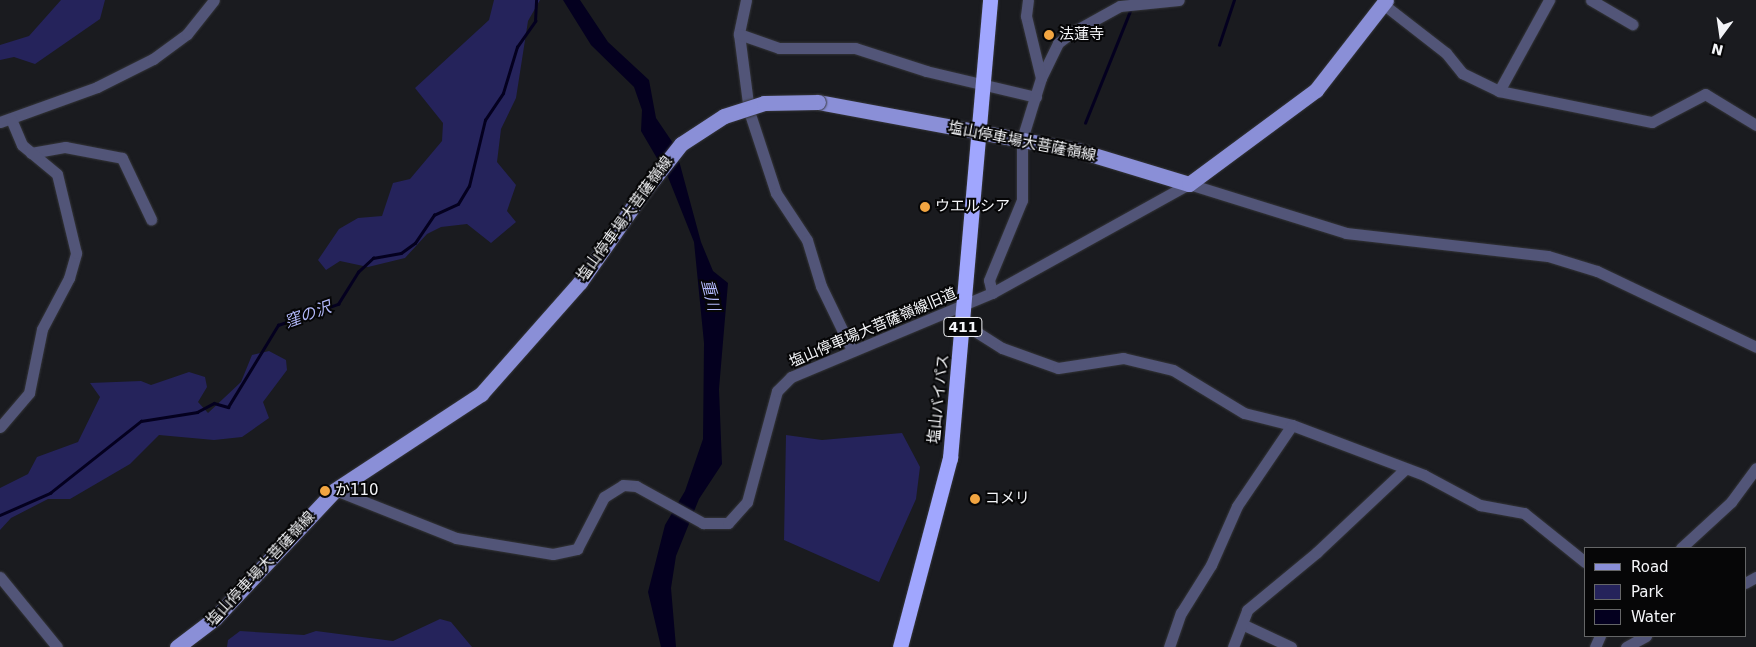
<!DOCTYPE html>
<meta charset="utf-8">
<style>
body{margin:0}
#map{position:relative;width:1756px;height:647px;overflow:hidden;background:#1a1b1f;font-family:"DejaVu Sans","Noto Sans JP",sans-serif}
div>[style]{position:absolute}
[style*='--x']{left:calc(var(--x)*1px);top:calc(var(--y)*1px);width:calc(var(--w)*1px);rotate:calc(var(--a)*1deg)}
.green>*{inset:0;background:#25235b}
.water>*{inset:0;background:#04001f}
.stream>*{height:2.5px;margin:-1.25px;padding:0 1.25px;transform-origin:1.25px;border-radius:1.25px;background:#04001f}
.roads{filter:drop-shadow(0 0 1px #343539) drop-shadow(0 0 1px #343539)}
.minor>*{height:11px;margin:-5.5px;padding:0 5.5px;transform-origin:5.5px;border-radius:5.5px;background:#525578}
.major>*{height:15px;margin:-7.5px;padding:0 7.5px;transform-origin:7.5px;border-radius:7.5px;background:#8a8fd7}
.highway>*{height:15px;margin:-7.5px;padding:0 7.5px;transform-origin:7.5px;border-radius:7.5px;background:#a0a6fe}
.bridges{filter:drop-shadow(0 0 1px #343539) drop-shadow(0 0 1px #343539)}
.major-bridge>*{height:15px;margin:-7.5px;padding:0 7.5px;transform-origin:7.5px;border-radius:7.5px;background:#8a8fd7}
.dots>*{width:14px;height:14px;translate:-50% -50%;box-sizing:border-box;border:2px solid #060607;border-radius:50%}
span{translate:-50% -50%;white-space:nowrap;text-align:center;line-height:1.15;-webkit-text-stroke:4px #060607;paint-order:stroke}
.shield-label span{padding:1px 4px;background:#060607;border:1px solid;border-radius:4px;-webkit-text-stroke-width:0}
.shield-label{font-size:14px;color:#f4f5f8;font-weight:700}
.poi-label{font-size:15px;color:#f4f5f8}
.left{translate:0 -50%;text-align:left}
.street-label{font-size:15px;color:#f4f5f8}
.water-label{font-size:16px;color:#b2b8fa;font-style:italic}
.legend{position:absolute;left:1584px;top:547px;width:162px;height:90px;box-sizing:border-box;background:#060607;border:1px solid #656667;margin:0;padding:6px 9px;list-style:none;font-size:15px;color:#f4f5f8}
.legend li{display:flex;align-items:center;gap:10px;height:25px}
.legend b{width:25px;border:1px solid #656667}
.north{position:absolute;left:1696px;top:10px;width:50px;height:50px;-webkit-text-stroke:4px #060607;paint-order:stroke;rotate:194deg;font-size:14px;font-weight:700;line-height:20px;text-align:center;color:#f4f5f8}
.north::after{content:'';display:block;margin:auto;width:18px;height:22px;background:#f4f5f8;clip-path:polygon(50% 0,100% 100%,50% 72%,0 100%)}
</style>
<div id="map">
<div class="green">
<i style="clip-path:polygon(61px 0,105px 0,100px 19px,35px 64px,14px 57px,0 60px,0 45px,29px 36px)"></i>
<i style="clip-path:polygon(494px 0,540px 0,528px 21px,516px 98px,501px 129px,497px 162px,516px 185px,507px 211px,516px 222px,491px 243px,467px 224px,441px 227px,427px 234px,405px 258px,368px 267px,340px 261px,326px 270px,318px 260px,339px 229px,358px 218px,382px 216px,393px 183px,410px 179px,442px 141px,443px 123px,415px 88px,489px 20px)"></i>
<i style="clip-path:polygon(269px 351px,286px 360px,287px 370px,263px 402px,269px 418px,242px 437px,214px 440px,159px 435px,130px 464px,70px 499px,48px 499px,11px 518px,0 530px,0 488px,28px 474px,37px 457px,78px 442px,100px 397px,90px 383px,141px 381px,151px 385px,189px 372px,205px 377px,207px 387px,198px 402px,208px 413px,241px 382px,252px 355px)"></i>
<i style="clip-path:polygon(902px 433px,920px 467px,916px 499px,879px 582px,784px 540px,786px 435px,822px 440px)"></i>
<i style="clip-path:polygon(440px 619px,451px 622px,472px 647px,227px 647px,228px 640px,240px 631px,304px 635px,316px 631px,393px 641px)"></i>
</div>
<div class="water">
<i style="clip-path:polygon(563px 0,580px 0,608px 42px,649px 80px,656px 118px,675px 146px,701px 242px,713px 271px,728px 283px,719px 389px,722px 464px,699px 499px,676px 556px,671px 588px,676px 647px,661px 647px,648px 592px,665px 525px,685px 491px,703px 439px,704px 343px,694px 242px,668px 177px,641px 131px,642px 110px,634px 87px,591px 45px)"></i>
</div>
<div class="stream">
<i style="--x:1219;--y:45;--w:47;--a:-71.6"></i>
<i style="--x:1085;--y:123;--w:121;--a:-68.1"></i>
<i style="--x:0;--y:515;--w:55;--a:-23.7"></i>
<i style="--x:50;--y:493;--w:116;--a:-38.4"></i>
<i style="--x:141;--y:421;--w:57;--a:-9.1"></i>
<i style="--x:197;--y:412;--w:19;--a:-28"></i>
<i style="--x:214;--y:403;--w:15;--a:16"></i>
<i style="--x:228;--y:407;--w:96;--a:-58.6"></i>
<i style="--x:278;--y:325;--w:64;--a:-19.3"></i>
<i style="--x:338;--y:304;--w:38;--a:-58"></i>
<i style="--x:358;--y:272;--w:21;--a:-43"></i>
<i style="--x:373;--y:258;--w:28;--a:-10"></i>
<i style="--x:401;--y:253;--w:17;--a:-36"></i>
<i style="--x:415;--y:243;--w:34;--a:-56"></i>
<i style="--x:434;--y:215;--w:26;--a:-25"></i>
<i style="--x:458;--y:204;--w:21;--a:-59"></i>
<i style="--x:469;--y:186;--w:68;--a:-76.4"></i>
<i style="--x:485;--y:120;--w:32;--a:-56"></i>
<i style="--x:503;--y:93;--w:48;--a:-73.1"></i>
<i style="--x:517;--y:47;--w:32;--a:-55"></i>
<i style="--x:535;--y:21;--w:21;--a:-87"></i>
</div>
<div class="roads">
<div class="minor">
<i style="--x:746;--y:0;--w:35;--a:102"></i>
<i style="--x:739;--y:34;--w:78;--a:82.6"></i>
<i style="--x:749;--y:111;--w:86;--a:71.8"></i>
<i style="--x:776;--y:193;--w:56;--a:56.6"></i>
<i style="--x:807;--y:240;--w:48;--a:73.1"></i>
<i style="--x:821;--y:286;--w:71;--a:64.2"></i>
<i style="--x:1591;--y:0;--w:48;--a:30.3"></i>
<i style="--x:1383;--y:4;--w:80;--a:37.9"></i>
<i style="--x:1446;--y:53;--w:26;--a:51"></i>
<i style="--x:1462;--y:73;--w:41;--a:25.9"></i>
<i style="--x:1499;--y:91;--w:156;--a:11.5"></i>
<i style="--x:1652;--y:122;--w:60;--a:-27.8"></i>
<i style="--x:1705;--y:94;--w:60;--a:31.3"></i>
<i style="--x:739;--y:34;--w:42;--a:19.3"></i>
<i style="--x:779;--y:48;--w:76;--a:0"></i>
<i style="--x:855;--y:48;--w:75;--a:17.9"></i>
<i style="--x:926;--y:71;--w:113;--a:13.3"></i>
<i style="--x:1041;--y:78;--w:39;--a:-64"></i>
<i style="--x:1058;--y:43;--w:16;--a:-38"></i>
<i style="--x:1071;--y:33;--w:56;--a:-28.9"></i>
<i style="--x:1120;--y:6;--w:59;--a:-5.8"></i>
<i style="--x:1499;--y:91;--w:104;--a:-61.2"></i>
<i style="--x:0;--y:122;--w:103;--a:-19.8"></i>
<i style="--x:97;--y:87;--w:63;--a:-26.6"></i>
<i style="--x:153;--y:59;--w:42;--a:-36.3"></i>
<i style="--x:187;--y:34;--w:43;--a:-51.5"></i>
<i style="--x:31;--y:153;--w:35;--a:-10"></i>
<i style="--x:65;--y:147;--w:58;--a:10.9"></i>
<i style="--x:122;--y:158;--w:68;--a:64.6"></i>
<i style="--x:992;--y:293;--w:13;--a:-103"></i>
<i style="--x:989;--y:280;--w:87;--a:-67.6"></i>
<i style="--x:1022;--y:200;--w:61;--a:-90"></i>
<i style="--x:1022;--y:139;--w:64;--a:-72.7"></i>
<i style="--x:1041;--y:78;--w:64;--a:-103.6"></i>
<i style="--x:1026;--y:16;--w:16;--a:-83"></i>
<i style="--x:964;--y:324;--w:45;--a:32.3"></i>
<i style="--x:1002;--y:348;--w:59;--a:19.7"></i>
<i style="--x:1058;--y:368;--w:66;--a:-8.7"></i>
<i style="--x:1123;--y:358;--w:51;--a:13.5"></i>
<i style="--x:1173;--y:370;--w:83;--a:31.2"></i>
<i style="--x:1244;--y:413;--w:49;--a:14"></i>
<i style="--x:1292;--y:425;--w:141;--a:20.7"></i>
<i style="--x:1424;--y:475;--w:64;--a:28.2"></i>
<i style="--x:1480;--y:505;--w:45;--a:10.3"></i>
<i style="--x:1524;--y:513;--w:78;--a:38.8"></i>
<i style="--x:0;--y:427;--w:45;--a:-49.5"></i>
<i style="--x:29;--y:393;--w:65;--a:-78.5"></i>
<i style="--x:42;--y:329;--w:58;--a:-62.1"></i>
<i style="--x:69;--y:278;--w:26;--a:-74"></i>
<i style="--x:76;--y:253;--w:81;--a:-103.5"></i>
<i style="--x:57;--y:174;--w:45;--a:-140.4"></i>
<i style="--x:22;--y:145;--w:28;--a:-113"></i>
<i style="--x:335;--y:490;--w:130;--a:21.6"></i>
<i style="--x:456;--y:538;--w:98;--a:9.4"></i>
<i style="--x:553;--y:554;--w:25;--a:-12"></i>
<i style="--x:577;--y:549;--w:59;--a:-62.6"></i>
<i style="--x:604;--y:497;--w:22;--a:-32"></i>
<i style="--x:623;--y:485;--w:13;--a:4"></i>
<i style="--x:636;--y:486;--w:77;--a:28.9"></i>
<i style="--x:703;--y:523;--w:25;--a:0"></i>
<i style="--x:728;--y:523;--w:28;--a:-48"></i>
<i style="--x:747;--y:502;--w:115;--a:-74.9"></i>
<i style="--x:777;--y:391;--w:20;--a:-45"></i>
<i style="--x:791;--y:377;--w:218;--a:-22.7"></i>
<i style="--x:992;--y:293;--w:225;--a:-29"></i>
<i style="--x:1189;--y:184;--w:164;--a:17.3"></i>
<i style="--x:1346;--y:233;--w:203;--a:6.5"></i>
<i style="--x:1548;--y:256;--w:51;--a:17"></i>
<i style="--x:1597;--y:271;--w:176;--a:25.5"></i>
<i style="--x:1681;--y:548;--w:68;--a:-42.6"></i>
<i style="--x:1731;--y:502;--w:42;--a:-53.7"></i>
<i style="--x:0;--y:577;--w:90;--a:50.8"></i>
<i style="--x:1745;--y:583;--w:13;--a:-29"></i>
<i style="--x:1244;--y:625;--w:52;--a:25.1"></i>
<i style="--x:1169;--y:647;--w:36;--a:-71"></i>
<i style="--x:1181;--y:613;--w:57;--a:-58"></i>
<i style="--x:1211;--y:565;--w:64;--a:-66.2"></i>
<i style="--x:1237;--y:506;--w:98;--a:-55.8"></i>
<i style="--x:1233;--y:647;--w:40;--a:-69"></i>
<i style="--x:1247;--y:610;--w:91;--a:-39.6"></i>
<i style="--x:1317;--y:552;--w:120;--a:-43.3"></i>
<i style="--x:1595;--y:647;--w:12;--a:-66"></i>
<i style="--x:1626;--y:647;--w:23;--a:-29"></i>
</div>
<div class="major">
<i style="--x:818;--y:102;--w:263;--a:10.5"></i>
<i style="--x:1077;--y:150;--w:117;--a:16.9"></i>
<i style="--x:1189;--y:184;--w:158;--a:-36.5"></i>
<i style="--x:1316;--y:90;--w:114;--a:-52.1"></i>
<i style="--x:177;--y:647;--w:48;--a:-37.3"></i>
<i style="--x:215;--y:618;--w:175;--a:-46.8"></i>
<i style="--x:335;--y:490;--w:175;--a:-33.3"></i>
<i style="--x:481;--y:394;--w:149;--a:-48.5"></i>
<i style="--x:580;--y:282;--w:111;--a:-54.9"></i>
</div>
<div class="highway">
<i style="--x:900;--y:647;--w:196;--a:-75.2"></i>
<i style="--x:950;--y:458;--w:460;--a:-85"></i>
</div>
</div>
<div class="bridges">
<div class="major-bridge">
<i style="--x:644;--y:191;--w:60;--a:-51.8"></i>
<i style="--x:681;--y:144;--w:51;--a:-33.1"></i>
<i style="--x:724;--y:116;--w:42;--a:-18"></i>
<i style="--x:764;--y:103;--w:54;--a:-1.1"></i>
</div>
</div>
<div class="dots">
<i style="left:1049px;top:35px;background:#f2a541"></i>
<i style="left:925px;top:207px;background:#f2a541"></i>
<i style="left:325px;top:491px;background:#f2a541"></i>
<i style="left:975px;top:499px;background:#f2a541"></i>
</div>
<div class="shield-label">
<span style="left:963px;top:327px">411</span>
</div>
<div class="poi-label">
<span class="left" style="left:1059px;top:35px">法蓮寺</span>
<span class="left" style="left:935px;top:207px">ウエルシア</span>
<span class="left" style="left:335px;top:491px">か110</span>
<span class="left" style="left:985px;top:499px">コメリ</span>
</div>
<div class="street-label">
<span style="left:1022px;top:142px;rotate:11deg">塩山停車場大菩薩嶺線</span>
<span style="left:625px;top:219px;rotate:-54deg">塩山停車場大菩薩嶺線</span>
<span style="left:873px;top:328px;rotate:-23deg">塩山停車場大菩薩嶺線旧道</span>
<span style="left:939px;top:399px;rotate:-84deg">塩山バイパス</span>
<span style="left:261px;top:569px;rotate:-47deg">塩山停車場大菩薩嶺線</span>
</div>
<div class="water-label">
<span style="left:710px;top:295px;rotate:76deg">重川</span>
<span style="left:308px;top:315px;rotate:-20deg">窪の沢</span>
</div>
<ul class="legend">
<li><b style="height:6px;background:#8a8fd7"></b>Road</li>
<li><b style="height:14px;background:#25235b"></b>Park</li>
<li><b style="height:14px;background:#04001f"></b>Water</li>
</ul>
<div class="north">N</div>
</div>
